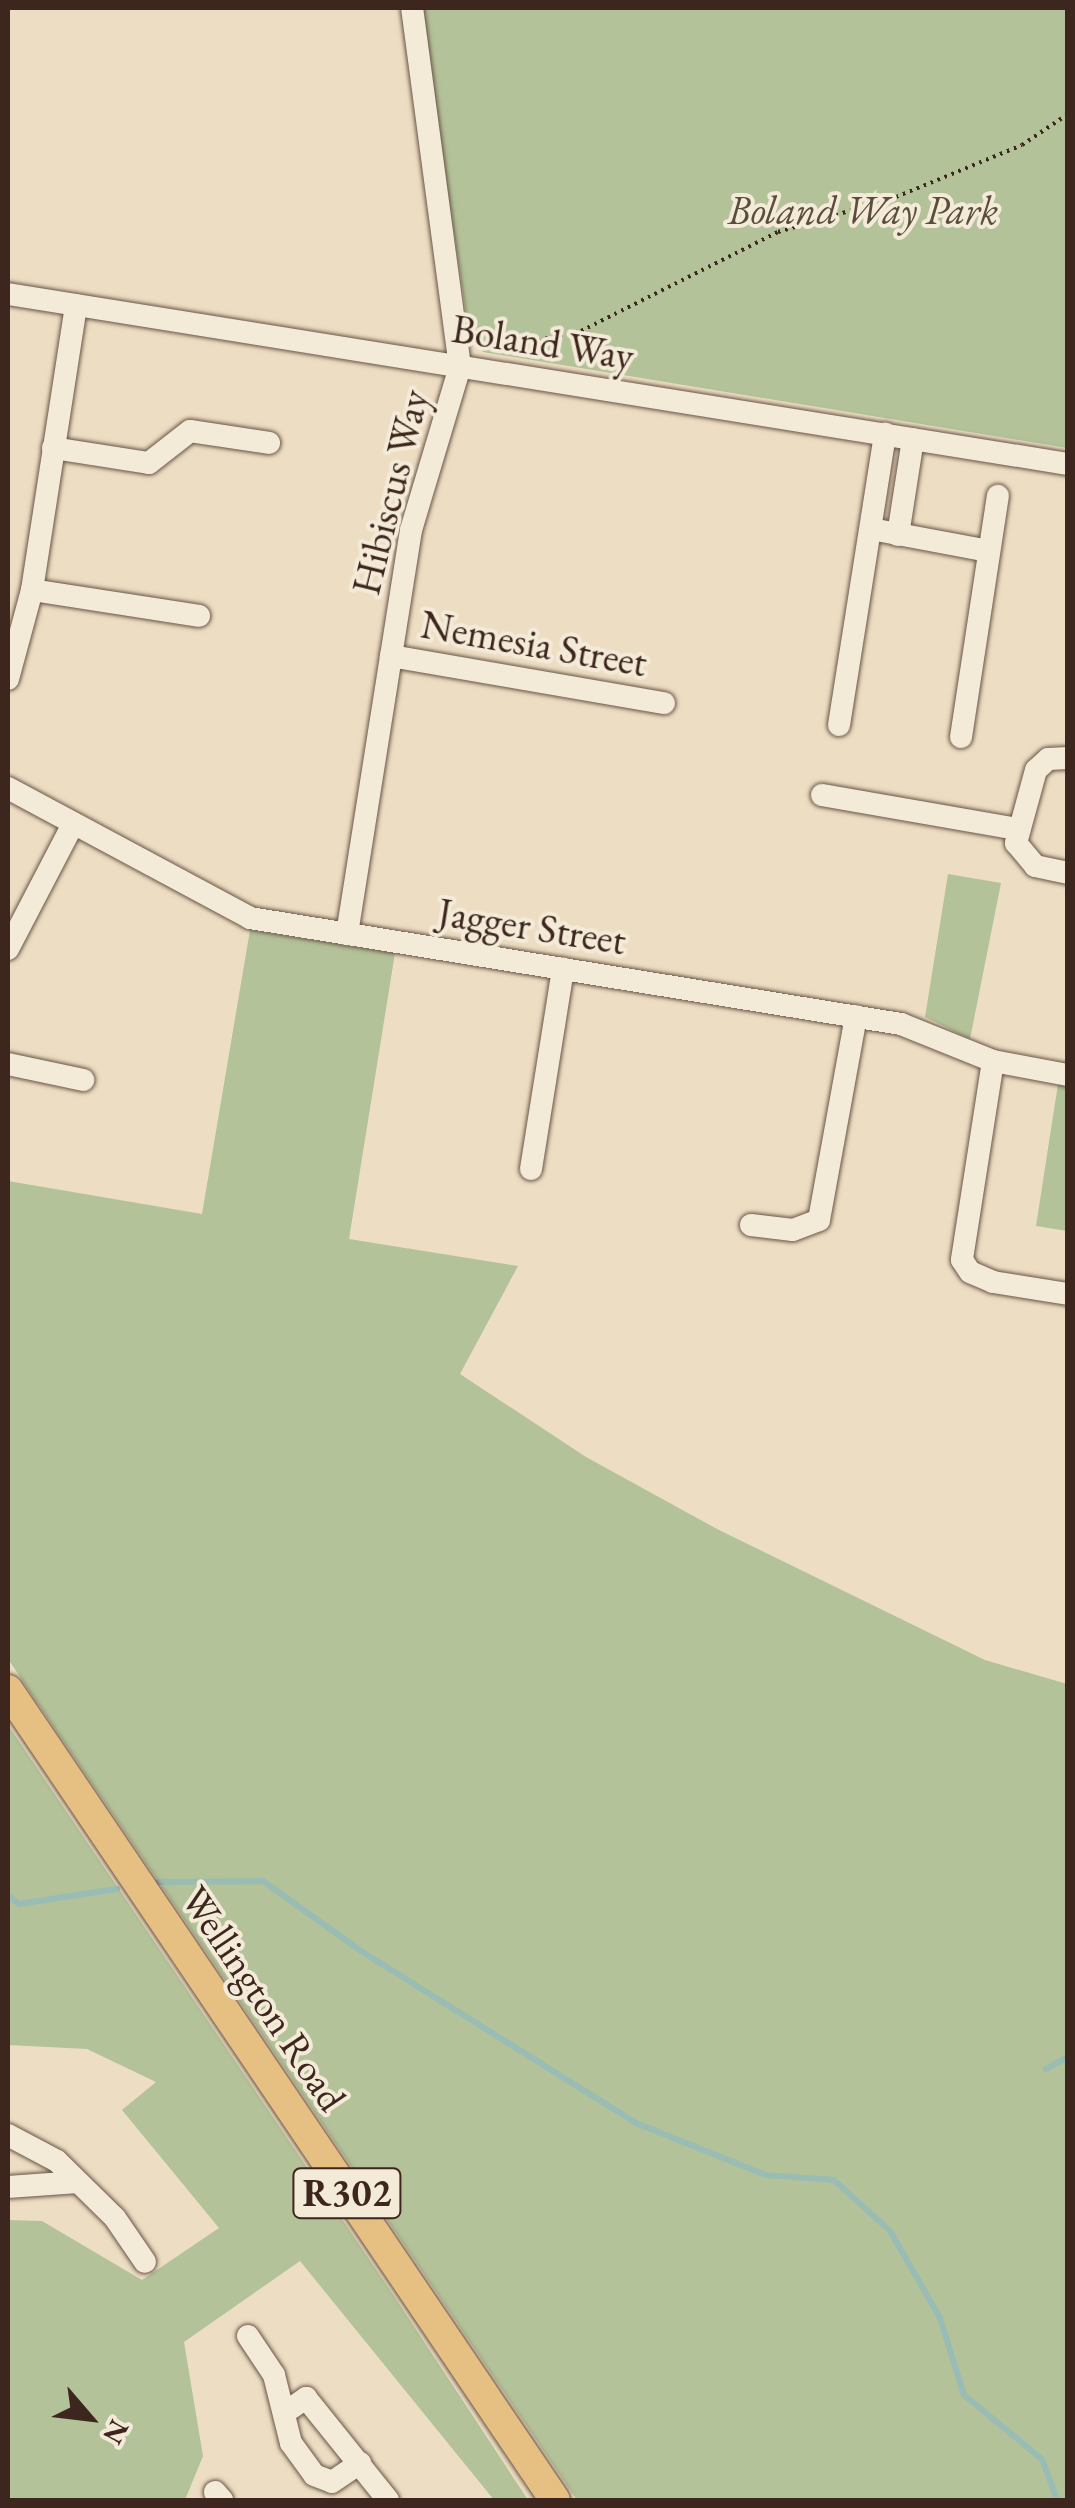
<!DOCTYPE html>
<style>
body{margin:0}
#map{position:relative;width:1075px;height:2508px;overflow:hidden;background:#eddec3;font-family:"EB Garamond",serif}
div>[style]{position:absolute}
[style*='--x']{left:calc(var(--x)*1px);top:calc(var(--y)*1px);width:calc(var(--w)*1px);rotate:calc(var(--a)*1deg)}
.green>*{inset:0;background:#b3c298}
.stream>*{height:6px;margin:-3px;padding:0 3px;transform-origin:3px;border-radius:3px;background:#99bcb4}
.path>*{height:4px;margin-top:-2px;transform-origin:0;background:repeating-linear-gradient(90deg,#3d261d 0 2.5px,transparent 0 7.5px)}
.roads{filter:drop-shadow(0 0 2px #695446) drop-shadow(0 0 2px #695446)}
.minor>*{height:22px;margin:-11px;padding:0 11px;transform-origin:11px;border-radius:11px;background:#f3ead8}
.major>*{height:30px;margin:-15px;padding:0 15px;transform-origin:15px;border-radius:15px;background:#e6bf82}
span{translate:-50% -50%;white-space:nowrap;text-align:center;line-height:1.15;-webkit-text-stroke:8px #f3ead8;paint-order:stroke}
.shield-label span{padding:2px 8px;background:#f3ead8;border:2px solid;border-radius:8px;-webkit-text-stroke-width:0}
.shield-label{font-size:38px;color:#3d261d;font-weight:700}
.park-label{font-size:40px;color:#5a4d3c;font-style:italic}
.street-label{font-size:40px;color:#3d261d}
.frame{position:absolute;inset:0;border:10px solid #3d261d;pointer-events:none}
.north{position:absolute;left:40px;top:2368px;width:100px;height:100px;-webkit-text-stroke:8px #f3ead8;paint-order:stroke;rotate:118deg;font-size:28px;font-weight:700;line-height:40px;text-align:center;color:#3d261d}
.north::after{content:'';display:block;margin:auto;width:35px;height:45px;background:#3d261d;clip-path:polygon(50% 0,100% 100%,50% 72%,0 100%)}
</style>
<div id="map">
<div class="green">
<i style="clip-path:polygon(420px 8px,1067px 8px,1067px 448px,483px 352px,469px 332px)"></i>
<i style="clip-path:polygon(948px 874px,1001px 883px,970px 1039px,925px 1017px)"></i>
<i style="clip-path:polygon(250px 930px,395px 953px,349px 1239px,518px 1266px,460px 1374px,586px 1457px,717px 1529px,985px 1660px,1067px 1684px,1067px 2500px,577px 2500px,8px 1659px,8px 1181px,202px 1214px)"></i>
<i style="clip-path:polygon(1058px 1084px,1067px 1086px,1067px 1231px,1036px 1226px)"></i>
<i style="clip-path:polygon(8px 1725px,394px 2296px,528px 2500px,494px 2500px,300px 2261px,184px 2342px,203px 2456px,185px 2500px,8px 2500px,8px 2220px,42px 2221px,142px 2280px,219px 2228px,122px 2110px,156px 2082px,87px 2049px,8px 2045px)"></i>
</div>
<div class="stream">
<i style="--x:158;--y:1882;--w:105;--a:-0.5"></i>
<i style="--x:263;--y:1881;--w:120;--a:35.5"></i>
<i style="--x:361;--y:1951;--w:324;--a:32"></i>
<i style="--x:636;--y:2123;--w:140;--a:21.8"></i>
<i style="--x:766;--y:2175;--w:68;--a:4.2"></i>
<i style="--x:834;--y:2180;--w:76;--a:42.3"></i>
<i style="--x:890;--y:2231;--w:100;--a:60.1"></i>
<i style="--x:940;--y:2318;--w:81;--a:72.7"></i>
<i style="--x:964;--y:2395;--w:101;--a:39.4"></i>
<i style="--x:1042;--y:2459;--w:44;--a:69.9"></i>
<i style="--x:8;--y:1896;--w:14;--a:36"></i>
<i style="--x:19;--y:1904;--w:99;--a:-8.7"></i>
<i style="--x:1046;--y:2069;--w:25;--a:-29"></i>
</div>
<div class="path">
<i style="--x:494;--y:349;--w:89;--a:-11.7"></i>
<i style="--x:581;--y:331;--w:220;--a:-26.7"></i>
<i style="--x:778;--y:232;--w:123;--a:-16.5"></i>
<i style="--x:896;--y:197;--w:136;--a:-22.4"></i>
<i style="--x:1022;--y:145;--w:55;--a:-34"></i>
</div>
<div class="roads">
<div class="minor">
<i style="--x:8;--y:294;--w:1074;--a:9.11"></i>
<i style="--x:53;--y:448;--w:97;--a:8.9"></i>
<i style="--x:149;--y:463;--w:52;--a:-38"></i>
<i style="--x:190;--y:431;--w:80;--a:8.6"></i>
<i style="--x:871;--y:529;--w:119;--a:10.6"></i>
<i style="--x:898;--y:535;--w:97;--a:-81.1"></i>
<i style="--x:32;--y:590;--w:169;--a:8.8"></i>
<i style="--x:391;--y:656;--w:277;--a:9.8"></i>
<i style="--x:8;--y:679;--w:92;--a:-74.9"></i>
<i style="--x:32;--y:590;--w:288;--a:-81.2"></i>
<i style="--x:839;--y:725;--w:295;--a:-81"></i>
<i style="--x:961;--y:737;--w:244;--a:-81.3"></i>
<i style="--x:1068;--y:758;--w:20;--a:177"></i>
<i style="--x:1048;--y:759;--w:16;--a:137"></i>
<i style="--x:1036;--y:770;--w:76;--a:105.3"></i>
<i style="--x:1016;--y:843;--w:30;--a:50"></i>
<i style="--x:1035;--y:866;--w:34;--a:12"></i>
<i style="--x:8;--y:788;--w:275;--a:28.2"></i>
<i style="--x:250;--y:918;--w:660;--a:9.25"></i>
<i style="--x:901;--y:1024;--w:99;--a:21.9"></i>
<i style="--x:993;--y:1061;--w:76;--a:10.6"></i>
<i style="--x:822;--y:795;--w:198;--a:9.9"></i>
<i style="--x:347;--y:934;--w:409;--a:-81"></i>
<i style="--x:411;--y:530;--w:170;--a:-73.3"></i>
<i style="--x:460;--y:367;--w:362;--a:-97.6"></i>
<i style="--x:8;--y:949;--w:141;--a:-62.5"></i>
<i style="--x:993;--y:1061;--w:201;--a:98.9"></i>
<i style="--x:962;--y:1260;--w:14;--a:56"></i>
<i style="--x:970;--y:1272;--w:25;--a:23"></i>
<i style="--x:993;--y:1282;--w:76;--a:9.1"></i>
<i style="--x:8;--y:1064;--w:77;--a:12"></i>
<i style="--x:531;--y:1169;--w:203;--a:-80.9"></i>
<i style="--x:751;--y:1225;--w:42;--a:6.8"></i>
<i style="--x:793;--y:1230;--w:28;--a:-21"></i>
<i style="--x:819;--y:1220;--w:207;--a:-79.7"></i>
<i style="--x:8;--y:2135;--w:55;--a:28"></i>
<i style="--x:57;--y:2161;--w:81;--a:44.5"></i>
<i style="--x:115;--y:2218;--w:53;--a:55.7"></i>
<i style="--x:8;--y:2187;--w:70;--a:-4.1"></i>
<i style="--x:248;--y:2336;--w:47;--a:56.3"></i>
<i style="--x:274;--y:2375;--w:70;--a:76"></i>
<i style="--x:291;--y:2443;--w:39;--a:54"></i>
<i style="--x:314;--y:2475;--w:19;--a:21"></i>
<i style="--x:332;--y:2482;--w:34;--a:-34"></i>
<i style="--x:284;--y:2413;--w:27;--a:-34"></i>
<i style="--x:306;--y:2398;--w:131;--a:51.2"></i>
<i style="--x:215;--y:2492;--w:11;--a:49"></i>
</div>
<div class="major">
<i style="--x:8;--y:1690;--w:977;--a:55.97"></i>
</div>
</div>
<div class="shield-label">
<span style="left:347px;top:2193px">R302</span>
</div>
<div class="park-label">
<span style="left:863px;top:210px">Boland Way Park</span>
</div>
<div class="street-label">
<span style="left:543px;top:342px;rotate:9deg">Boland Way</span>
<span style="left:390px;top:492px;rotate:-76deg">Hibiscus Way</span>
<span style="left:534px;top:643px;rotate:10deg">Nemesia Street</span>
<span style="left:532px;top:926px;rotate:9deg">Jagger Street</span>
<span style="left:264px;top:1998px;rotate:56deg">Wellington Road</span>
</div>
<div class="frame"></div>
<div class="north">N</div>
</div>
